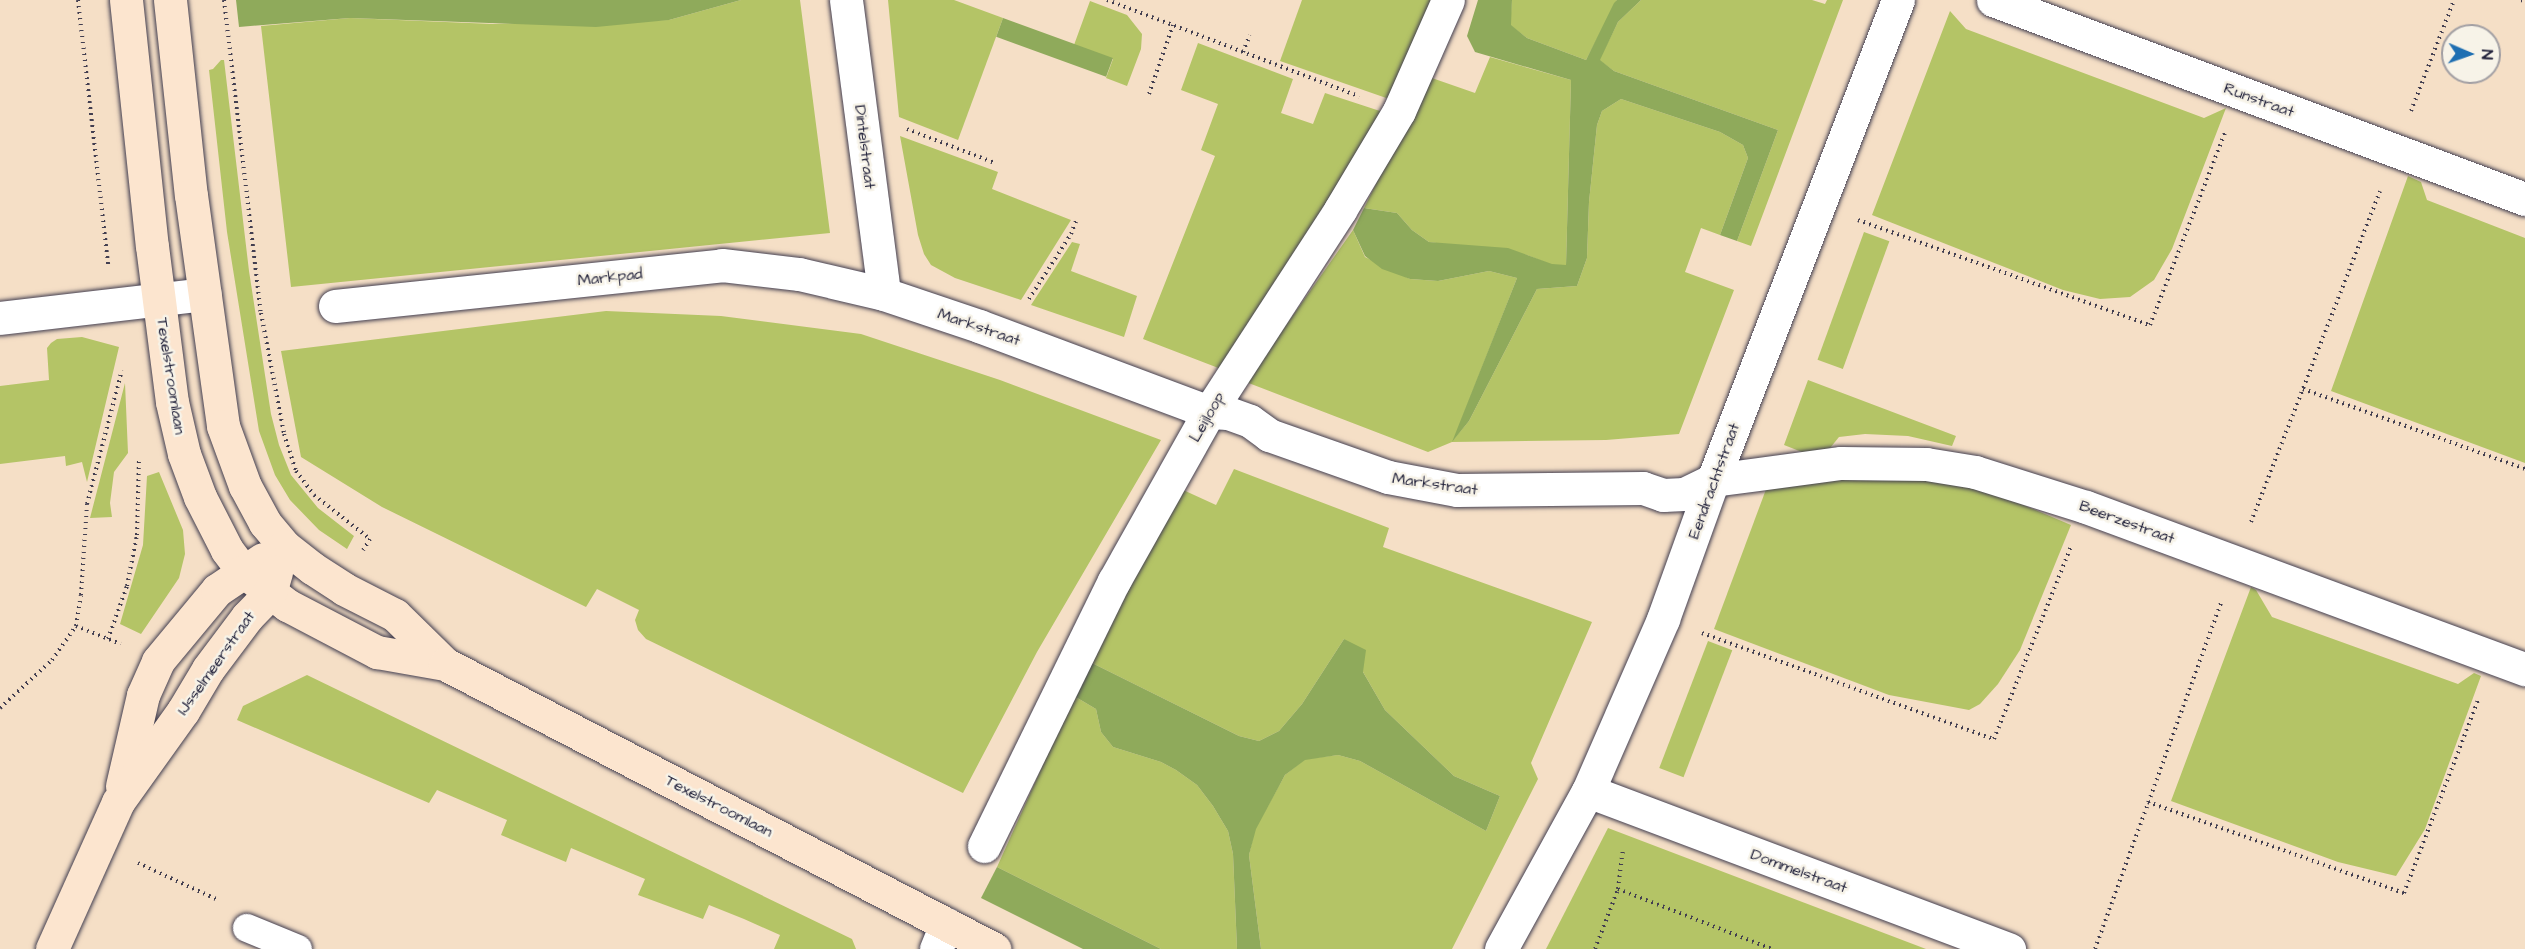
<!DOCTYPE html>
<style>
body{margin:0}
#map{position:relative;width:2525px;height:949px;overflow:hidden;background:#f5dfc6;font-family:"Architects Daughter",sans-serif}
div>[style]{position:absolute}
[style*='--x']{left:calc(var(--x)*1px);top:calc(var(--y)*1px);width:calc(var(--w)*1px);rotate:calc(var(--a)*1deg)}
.green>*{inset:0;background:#b4c466;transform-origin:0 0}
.forest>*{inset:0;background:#8faa5b;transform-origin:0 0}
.path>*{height:4px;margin-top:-2px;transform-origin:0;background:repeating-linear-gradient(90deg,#423e50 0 1.5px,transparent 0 6px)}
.roads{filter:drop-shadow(0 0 2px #423e50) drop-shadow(0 0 2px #423e50)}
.lane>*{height:28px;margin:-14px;padding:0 14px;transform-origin:14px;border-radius:14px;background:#fff}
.street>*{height:33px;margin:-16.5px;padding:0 16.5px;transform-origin:16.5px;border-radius:16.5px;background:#fff}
.secondary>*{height:33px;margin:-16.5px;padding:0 16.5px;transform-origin:16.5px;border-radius:16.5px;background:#fce5cf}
span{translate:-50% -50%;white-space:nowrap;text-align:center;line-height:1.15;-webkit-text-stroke:5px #f7f3e8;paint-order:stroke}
.street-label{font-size:16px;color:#22223b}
.north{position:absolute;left:2441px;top:24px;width:60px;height:60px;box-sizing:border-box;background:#f7f3e8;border:2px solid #a29fa3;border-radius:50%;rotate:92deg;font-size:16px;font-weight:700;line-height:24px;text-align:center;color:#22223b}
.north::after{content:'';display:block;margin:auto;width:21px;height:27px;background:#1f6fb2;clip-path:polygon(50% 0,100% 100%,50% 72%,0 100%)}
</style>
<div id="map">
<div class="green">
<i style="clip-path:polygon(741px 0,800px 0,830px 233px,291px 287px,261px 26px,350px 18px,493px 24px,669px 20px)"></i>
<i style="clip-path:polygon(888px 0,954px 0,1003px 18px,958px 140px,899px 117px)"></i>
<i style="clip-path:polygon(1302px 0,1436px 0,1392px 100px,1280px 61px)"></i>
<i style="clip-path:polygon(1512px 0,1617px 0,1586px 60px,1527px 38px,1510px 25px)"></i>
<i style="clip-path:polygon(1641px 0,1812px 0,1825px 4px,1827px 0,1843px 0,1751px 246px,1737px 241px,1778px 130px,1614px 71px,1599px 60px,1618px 22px)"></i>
<i style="clip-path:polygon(1090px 1px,1127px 15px,1142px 34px,1141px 49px,1127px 86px,1106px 78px,1113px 59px,1074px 45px)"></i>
<i style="clip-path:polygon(1950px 11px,1966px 29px,2204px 118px,2226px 108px,2172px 249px,2154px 280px,2130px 297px,2100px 299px,2063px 290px,1872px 215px)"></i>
<i style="clip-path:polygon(1198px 43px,1293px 79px,1281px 113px,1313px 124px,1325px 93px,1383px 112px,1221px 369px,1143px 339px,1215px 156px,1201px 150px,1218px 104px,1181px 90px)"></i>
<i style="clip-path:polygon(1490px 57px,1571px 80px,1566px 265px,1552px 265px,1527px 255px,1429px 242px,1412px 230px,1397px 213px,1364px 208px,1429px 77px,1475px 93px)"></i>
<i style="clip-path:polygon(221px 60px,224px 60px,249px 271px,271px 414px,279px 445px,291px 475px,318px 508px,354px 536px,347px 549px,319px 530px,290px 500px,275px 475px,259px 431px,227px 232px,209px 70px,213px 69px)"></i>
<i style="clip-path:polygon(1621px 99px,1720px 132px,1743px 145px,1748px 158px,1720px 235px,1701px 228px,1685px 272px,1734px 290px,1679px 434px,1606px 440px,1452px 442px,1428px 452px,1246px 382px,1353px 230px,1365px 257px,1410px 279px,1438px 281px,1489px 271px,1517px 278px,1454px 439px,1469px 421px,1537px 289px,1577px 286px,1587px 258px,1589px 202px,1597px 125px,1602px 111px)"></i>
<i style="clip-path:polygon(900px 136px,998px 172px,992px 189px,1071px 220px,1021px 300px,955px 278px,931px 265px,924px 254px,918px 235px)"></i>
<i style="clip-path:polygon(2408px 176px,2421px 182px,2427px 200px,2525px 238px,2525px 463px,2331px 391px)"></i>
<i style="left:1864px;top:232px;width:27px;height:136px;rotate:20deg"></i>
<i style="clip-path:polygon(1072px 242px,1080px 244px,1071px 271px,1137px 296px,1124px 337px,1031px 305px)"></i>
<i style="clip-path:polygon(606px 311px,721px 316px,861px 334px,1000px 380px,1161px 440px,1037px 652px,963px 793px,646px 639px,638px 630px,635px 620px,639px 610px,597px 589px,586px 607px,382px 507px,301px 457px,281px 351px)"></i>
<i style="clip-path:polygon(82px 337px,119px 347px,87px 482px,82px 462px,66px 466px,65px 456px,0 464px,0 386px,49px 380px,47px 348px,51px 343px,57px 339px)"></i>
<i style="clip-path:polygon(1808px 380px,1956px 436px,1952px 446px,1908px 436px,1865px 434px,1839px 437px,1826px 453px,1807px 454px,1784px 445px)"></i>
<i style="clip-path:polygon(125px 383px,128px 453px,114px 472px,110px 503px,112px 517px,90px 518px)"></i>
<i style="clip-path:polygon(1234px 469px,1389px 528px,1383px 547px,1592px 622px,1531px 763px,1538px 779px,1452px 949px,1261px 949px,1249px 855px,1255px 829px,1285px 775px,1305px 759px,1338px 755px,1360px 761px,1486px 831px,1500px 796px,1454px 776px,1385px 710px,1344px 639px,1302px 704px,1279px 731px,1259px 741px,1239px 736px,1090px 662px,1181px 489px,1216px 505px)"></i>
<i style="clip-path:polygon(159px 472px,183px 530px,185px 554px,179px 578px,141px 634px,120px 624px,143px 545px,147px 476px)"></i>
<i style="clip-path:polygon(1891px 476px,1956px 483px,2007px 498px,2071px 525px,2020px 650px,1998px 684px,1980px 704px,1969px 710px,1889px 695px,1714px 629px,1768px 484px)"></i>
<i style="clip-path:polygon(2251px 587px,2256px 590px,2272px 617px,2458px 684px,2474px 673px,2481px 676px,2425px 829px,2396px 876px,2338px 862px,2171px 801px)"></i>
<i style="left:1708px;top:641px;width:26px;height:136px;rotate:21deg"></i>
<i style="clip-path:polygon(307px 675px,852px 939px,856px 949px,774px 949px,780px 935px,744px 919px,709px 905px,703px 919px,638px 895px,645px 879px,571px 848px,566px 862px,501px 835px,507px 820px,437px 790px,429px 803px,237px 720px,243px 706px)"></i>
<i style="clip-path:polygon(1074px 696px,1096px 709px,1101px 732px,1113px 747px,1161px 762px,1176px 770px,1197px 785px,1213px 806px,1228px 831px,1233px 854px,1237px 949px,1161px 949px,997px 867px)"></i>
<i style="clip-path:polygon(1608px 828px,1926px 949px,1546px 949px)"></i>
</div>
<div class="forest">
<i style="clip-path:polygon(236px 0,741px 0,669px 20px,596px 27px,350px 18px,239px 27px)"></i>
<i style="clip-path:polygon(1478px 0,1512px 0,1511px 25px,1527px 38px,1586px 60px,1614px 3px,1617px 0,1641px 0,1618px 22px,1600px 60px,1614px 71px,1778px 130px,1737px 241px,1720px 235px,1748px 158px,1743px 145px,1720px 132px,1621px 99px,1602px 111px,1597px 125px,1589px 202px,1587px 258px,1577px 286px,1537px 289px,1469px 421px,1452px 442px,1517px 278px,1489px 271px,1438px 281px,1410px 279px,1382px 269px,1365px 256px,1353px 230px,1364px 208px,1397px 213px,1412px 230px,1429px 242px,1508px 248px,1552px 264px,1566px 265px,1571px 80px,1475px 52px,1467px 36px)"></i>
<i style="left:1003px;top:18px;width:117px;height:20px;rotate:20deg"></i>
<i style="clip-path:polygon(1344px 639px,1366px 650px,1363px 672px,1385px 710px,1454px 776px,1500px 796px,1486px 831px,1360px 761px,1338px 755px,1305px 760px,1285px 775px,1256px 829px,1249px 855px,1261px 949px,1237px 949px,1233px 854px,1228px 831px,1213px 806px,1197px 785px,1176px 770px,1161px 762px,1113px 747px,1101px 732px,1096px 709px,1074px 696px,1090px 662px,1239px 736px,1259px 741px,1279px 731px,1302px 704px)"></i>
<i style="clip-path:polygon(997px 867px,1161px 949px,1083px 949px,981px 898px)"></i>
</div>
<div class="path">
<i style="--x:78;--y:0;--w:266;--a:83.5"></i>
<i style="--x:224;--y:0;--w:315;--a:83.3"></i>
<i style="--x:261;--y:313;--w:123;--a:79.2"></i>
<i style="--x:284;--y:434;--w:39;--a:72"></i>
<i style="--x:296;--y:471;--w:30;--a:53"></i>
<i style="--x:314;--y:495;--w:71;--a:38.2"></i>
<i style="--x:370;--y:539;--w:13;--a:122"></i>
<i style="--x:1107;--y:0;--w:270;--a:20.9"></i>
<i style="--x:2521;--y:0;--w:4;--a:14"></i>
<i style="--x:1243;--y:52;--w:18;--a:-68"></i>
<i style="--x:1149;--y:94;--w:73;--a:-70.8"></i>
<i style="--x:2411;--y:111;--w:119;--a:-68.8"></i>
<i style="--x:907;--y:129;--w:94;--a:21.1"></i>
<i style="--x:1858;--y:220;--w:310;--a:19.8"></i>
<i style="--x:2150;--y:325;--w:206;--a:-68.7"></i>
<i style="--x:1029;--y:299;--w:77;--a:-57.1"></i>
<i style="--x:1071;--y:234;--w:14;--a:-69"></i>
<i style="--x:2303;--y:389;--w:236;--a:19.8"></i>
<i style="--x:2251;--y:522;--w:355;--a:-68.7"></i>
<i style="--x:76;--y:626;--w:48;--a:21.8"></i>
<i style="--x:1702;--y:633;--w:311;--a:20"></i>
<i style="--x:1994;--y:739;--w:208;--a:-68.2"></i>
<i style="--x:108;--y:639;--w:56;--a:-70.3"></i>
<i style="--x:127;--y:586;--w:52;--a:-78.9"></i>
<i style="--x:137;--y:535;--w:75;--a:-88.5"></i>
<i style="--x:0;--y:708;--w:71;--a:-42.7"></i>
<i style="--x:52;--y:660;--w:42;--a:-54.8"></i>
<i style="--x:76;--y:626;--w:31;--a:-81"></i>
<i style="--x:81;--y:595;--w:91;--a:-86.2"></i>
<i style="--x:87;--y:504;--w:138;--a:-75.4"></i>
<i style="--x:2148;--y:802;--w:272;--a:19.6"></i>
<i style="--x:2404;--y:893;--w:209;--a:-69"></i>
<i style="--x:138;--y:863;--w:88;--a:24.8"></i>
<i style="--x:1618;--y:889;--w:165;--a:21.3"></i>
<i style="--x:1595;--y:949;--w:64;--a:-69"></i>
<i style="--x:1618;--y:889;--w:40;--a:-82.9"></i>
<i style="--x:2095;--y:949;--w:369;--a:-70"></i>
</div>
<div class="roads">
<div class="lane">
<i style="--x:247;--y:928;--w:55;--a:22.4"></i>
</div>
<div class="street">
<i style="--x:846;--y:0;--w:296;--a:82.6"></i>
<i style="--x:1993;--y:0;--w:568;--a:20.51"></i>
<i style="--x:335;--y:306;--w:389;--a:-6"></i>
<i style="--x:722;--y:265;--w:78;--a:6.7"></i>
<i style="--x:799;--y:274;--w:87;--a:13.2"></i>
<i style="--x:884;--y:294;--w:100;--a:18.6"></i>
<i style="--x:979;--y:326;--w:246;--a:20.5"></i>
<i style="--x:1209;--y:412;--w:19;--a:3"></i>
<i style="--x:1228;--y:413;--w:23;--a:20"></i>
<i style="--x:1250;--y:421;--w:24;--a:36"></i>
<i style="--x:1269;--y:435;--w:126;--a:19.4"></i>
<i style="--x:1388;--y:477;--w:70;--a:10.7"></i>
<i style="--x:1457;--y:490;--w:186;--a:-0.6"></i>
<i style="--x:1643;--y:488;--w:21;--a:19"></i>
<i style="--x:1663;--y:495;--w:21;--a:-3"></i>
<i style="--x:1684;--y:494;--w:32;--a:-26"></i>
<i style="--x:1713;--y:480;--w:129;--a:-7.6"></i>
<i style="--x:1841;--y:463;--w:85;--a:0.7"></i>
<i style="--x:1926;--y:464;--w:50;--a:9.3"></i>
<i style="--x:1975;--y:472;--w:116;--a:17.5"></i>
<i style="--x:2086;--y:507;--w:468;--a:20.3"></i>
<i style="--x:0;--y:318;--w:206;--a:-6.7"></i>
<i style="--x:1588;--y:791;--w:450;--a:20.6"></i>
<i style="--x:984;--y:846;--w:295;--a:-63.9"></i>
<i style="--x:1114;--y:581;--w:194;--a:-60.7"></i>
<i style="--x:1209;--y:412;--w:241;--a:-57"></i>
<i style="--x:1340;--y:210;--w:115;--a:-59.2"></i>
<i style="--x:1399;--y:111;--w:121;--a:-66.2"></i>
<i style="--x:936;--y:949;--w:27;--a:-68"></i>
<i style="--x:1501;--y:949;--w:180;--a:-61.2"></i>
<i style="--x:1588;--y:791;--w:188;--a:-66.4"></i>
<i style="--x:1663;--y:619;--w:148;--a:-70.2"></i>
<i style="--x:1713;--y:480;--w:514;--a:-68.92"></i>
</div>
<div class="secondary">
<i style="--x:126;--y:0;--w:247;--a:84"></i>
<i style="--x:152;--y:246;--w:157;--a:82.7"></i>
<i style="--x:172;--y:402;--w:53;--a:77"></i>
<i style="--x:184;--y:454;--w:46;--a:69.6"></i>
<i style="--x:200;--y:497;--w:59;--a:63"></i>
<i style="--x:227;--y:550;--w:26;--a:53"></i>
<i style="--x:243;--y:571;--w:56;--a:37.7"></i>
<i style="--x:287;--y:605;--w:102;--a:27.6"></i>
<i style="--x:377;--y:652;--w:69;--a:10"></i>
<i style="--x:170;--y:0;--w:196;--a:83.9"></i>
<i style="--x:191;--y:195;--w:233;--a:82.1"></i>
<i style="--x:223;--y:426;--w:64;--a:69.9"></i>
<i style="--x:245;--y:486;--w:42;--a:61.6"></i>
<i style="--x:265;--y:523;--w:30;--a:50"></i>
<i style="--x:284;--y:546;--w:36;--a:38"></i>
<i style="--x:312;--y:568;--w:38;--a:33"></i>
<i style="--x:344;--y:589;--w:57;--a:27"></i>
<i style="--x:395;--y:615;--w:70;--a:44.4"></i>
<i style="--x:445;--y:664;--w:619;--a:27.43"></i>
<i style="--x:122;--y:786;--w:93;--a:-77"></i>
<i style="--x:143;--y:695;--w:37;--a:-66"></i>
<i style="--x:158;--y:661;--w:92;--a:-50.3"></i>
<i style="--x:217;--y:590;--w:55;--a:-34"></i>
<i style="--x:52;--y:949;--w:161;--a:-65.8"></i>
<i style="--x:118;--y:802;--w:112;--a:-54.5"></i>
<i style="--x:183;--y:711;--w:49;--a:-59.2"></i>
<i style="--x:208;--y:669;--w:65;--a:-53.1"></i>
<i style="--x:247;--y:617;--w:33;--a:-46"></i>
<i style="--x:270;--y:593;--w:22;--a:-74"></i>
</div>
</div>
<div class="street-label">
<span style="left:2259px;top:100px;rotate:20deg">Runstraat</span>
<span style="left:865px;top:147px;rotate:83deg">Dintelstraat</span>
<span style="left:610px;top:277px;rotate:-6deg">Markpad</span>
<span style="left:979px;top:327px;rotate:19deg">Markstraat</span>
<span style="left:171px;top:376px;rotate:81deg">Texelstroomlaan</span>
<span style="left:1207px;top:417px;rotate:-60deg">Leijloop</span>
<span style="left:1714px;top:481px;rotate:-70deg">Eendrachtstraat</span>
<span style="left:1435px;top:484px;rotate:8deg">Markstraat</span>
<span style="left:2127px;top:522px;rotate:20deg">Beerzestraat</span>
<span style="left:216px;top:663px;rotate:-55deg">IJsselmeerstraat</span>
<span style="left:719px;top:806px;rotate:27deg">Texelstroomlaan</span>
<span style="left:1799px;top:871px;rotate:20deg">Dommelstraat</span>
</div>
<div class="north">N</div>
</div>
